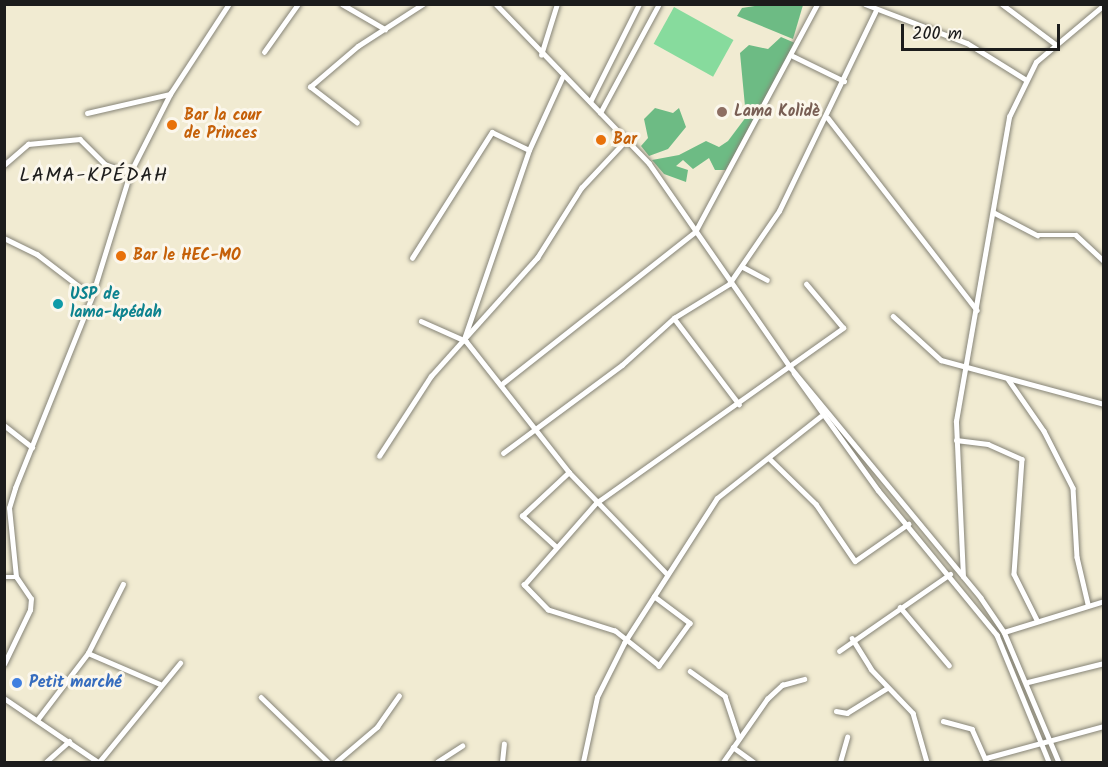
<!DOCTYPE html>
<meta charset="utf-8">
<style>
body{margin:0}
#map{position:relative;width:1108px;height:767px;overflow:hidden;background:#f1ebd2;font-family:Kalam,sans-serif}
div>[style]{position:absolute}
[style*='--x']{left:calc(var(--x)*1px);top:calc(var(--y)*1px);width:calc(var(--w)*1px);rotate:calc(var(--a)*1deg)}
.green>*{inset:0;background:#87db9d;transform-origin:0 0}
.forest>*{inset:0;background:#6dbb84}
.roads{filter:drop-shadow(0 0 2px #868477) drop-shadow(0 0 2px #868477)}
.street>*{height:4.5px;margin:-2.25px;padding:0 2.25px;transform-origin:2.25px;border-radius:2.25px;background:#fff}
.dots>*{width:16px;height:16px;translate:-50% -50%;box-sizing:border-box;border:3px solid #fbf7ec;border-radius:50%}
span{translate:-50% -50%;white-space:nowrap;text-align:center;line-height:1.15;-webkit-text-stroke:6px #fbf7ec;paint-order:stroke}
.education-label{font-size:16px;color:#785e54;font-weight:700}
.left{translate:0 -50%;text-align:left}
.food-label{font-size:16px;color:#c56008;font-weight:700}
.culture-label{font-size:16px;color:#0d838f;font-weight:700}
.shop-label{font-size:16px;color:#366cbe;font-weight:700}
.quarter-label{font-size:20px;color:#1c1c1c;letter-spacing:1.5px}
.frame{position:absolute;inset:0;border:6px solid #1c1c1c;pointer-events:none}
.scale{position:absolute;left:901px;top:24px;width:159px;height:27px;box-sizing:border-box;border:3px solid #1c1c1c;border-top:0;padding-left:8px;font-size:18px;line-height:21px;white-space:nowrap;color:#1c1c1c;-webkit-text-stroke:4px #fbf7ec;paint-order:stroke}
</style>
<div id="map">
<div class="green">
<i style="left:674px;top:7px;width:68px;height:42px;rotate:29deg"></i>
</div>
<div class="forest">
<i style="clip-path:polygon(761px 5px,803px 5px,793px 39px,737px 16px,742px 8px)"></i>
<i style="clip-path:polygon(781px 37px,795px 43px,726px 170px,715px 170px,709px 158px,693px 169px,683px 160px,676px 166px,688px 170px,686px 182px,664px 174px,652px 160px,679px 155px,706px 141px,719px 147px,728px 141px,746px 117px,740px 53px,749px 45px,768px 49px)"></i>
<i style="clip-path:polygon(655px 108px,673px 113px,679px 108px,686px 127px,668px 149px,649px 156px,641px 146px,648px 138px,644px 119px)"></i>
</div>
<div class="roads">
<div class="street">
<i style="--x:342;--y:4;--w:50;--a:30.2"></i>
<i style="--x:496;--y:4;--w:221;--a:46.1"></i>
<i style="--x:649;--y:163;--w:249;--a:55.3"></i>
<i style="--x:791;--y:368;--w:298;--a:50.4"></i>
<i style="--x:981;--y:598;--w:41;--a:55.9"></i>
<i style="--x:1004;--y:632;--w:141;--a:67.1"></i>
<i style="--x:865;--y:4;--w:109;--a:20.9"></i>
<i style="--x:967;--y:43;--w:68;--a:31.8"></i>
<i style="--x:1002;--y:4;--w:65;--a:36.9"></i>
<i style="--x:264;--y:52;--w:59;--a:-54.7"></i>
<i style="--x:541;--y:55;--w:53;--a:-72.6"></i>
<i style="--x:793;--y:56;--w:57;--a:26.1"></i>
<i style="--x:590;--y:102;--w:110;--a:-63.4"></i>
<i style="--x:87;--y:113;--w:85;--a:-12.9"></i>
<i style="--x:600;--y:113;--w:124;--a:-61.6"></i>
<i style="--x:828;--y:118;--w:243;--a:52.2"></i>
<i style="--x:357;--y:123;--w:59;--a:-142.5"></i>
<i style="--x:310;--y:87;--w:63;--a:-40.5"></i>
<i style="--x:358;--y:46;--w:77;--a:-32.9"></i>
<i style="--x:4;--y:165;--w:32;--a:-41"></i>
<i style="--x:28;--y:144;--w:52;--a:-5.5"></i>
<i style="--x:80;--y:139;--w:35;--a:45"></i>
<i style="--x:105;--y:164;--w:27;--a:20"></i>
<i style="--x:993;--y:212;--w:50;--a:27.6"></i>
<i style="--x:1037;--y:235;--w:39;--a:0"></i>
<i style="--x:1076;--y:235;--w:38;--a:43"></i>
<i style="--x:4;--y:238;--w:37;--a:26"></i>
<i style="--x:37;--y:254;--w:69;--a:37.4"></i>
<i style="--x:412;--y:258;--w:149;--a:-57.6"></i>
<i style="--x:492;--y:132;--w:41;--a:25.9"></i>
<i style="--x:743;--y:267;--w:27;--a:28"></i>
<i style="--x:893;--y:316;--w:65;--a:42.5"></i>
<i style="--x:941;--y:360;--w:169;--a:15.1"></i>
<i style="--x:674;--y:318;--w:108;--a:52.9"></i>
<i style="--x:421;--y:321;--w:49;--a:24"></i>
<i style="--x:466;--y:341;--w:167;--a:51.8"></i>
<i style="--x:569;--y:472;--w:141;--a:46.1"></i>
<i style="--x:464;--y:339;--w:200;--a:-71"></i>
<i style="--x:529;--y:150;--w:79;--a:-65.4"></i>
<i style="--x:794;--y:373;--w:144;--a:54.3"></i>
<i style="--x:878;--y:490;--w:188;--a:50.6"></i>
<i style="--x:997;--y:635;--w:137;--a:67.7"></i>
<i style="--x:1008;--y:379;--w:63;--a:55.3"></i>
<i style="--x:1044;--y:431;--w:64;--a:63"></i>
<i style="--x:1073;--y:488;--w:69;--a:86.7"></i>
<i style="--x:1077;--y:557;--w:48;--a:76.8"></i>
<i style="--x:503;--y:383;--w:244;--a:-38.2"></i>
<i style="--x:695;--y:232;--w:259;--a:-61.8"></i>
<i style="--x:4;--y:425;--w:36;--a:38"></i>
<i style="--x:956;--y:440;--w:32;--a:7"></i>
<i style="--x:988;--y:444;--w:37;--a:24"></i>
<i style="--x:1022;--y:459;--w:115;--a:94"></i>
<i style="--x:1014;--y:574;--w:51;--a:63.4"></i>
<i style="--x:503;--y:453;--w:148;--a:-36.5"></i>
<i style="--x:622;--y:365;--w:70;--a:-42.1"></i>
<i style="--x:674;--y:318;--w:65;--a:-31.7"></i>
<i style="--x:729;--y:284;--w:88;--a:-55.6"></i>
<i style="--x:779;--y:211;--w:221;--a:-64.2"></i>
<i style="--x:379;--y:456;--w:95;--a:-57"></i>
<i style="--x:431;--y:376;--w:159;--a:-48.1"></i>
<i style="--x:537;--y:258;--w:83;--a:-57.8"></i>
<i style="--x:581;--y:188;--w:67;--a:-46.8"></i>
<i style="--x:769;--y:458;--w:66;--a:44.4"></i>
<i style="--x:816;--y:504;--w:69;--a:55.6"></i>
<i style="--x:855;--y:561;--w:65;--a:-34.9"></i>
<i style="--x:556;--y:547;--w:46;--a:-137.6"></i>
<i style="--x:522;--y:516;--w:64;--a:-43.1"></i>
<i style="--x:4;--y:577;--w:12;--a:0"></i>
<i style="--x:963;--y:577;--w:156;--a:-92.6"></i>
<i style="--x:956;--y:421;--w:309;--a:-80.1"></i>
<i style="--x:1009;--y:117;--w:61;--a:-63.9"></i>
<i style="--x:1036;--y:62;--w:89;--a:-40"></i>
<i style="--x:654;--y:596;--w:45;--a:36.9"></i>
<i style="--x:690;--y:623;--w:53;--a:125.8"></i>
<i style="--x:659;--y:666;--w:56;--a:-141.5"></i>
<i style="--x:615;--y:631;--w:70;--a:-162.6"></i>
<i style="--x:548;--y:610;--w:35;--a:-134"></i>
<i style="--x:524;--y:585;--w:109;--a:-48.7"></i>
<i style="--x:596;--y:503;--w:303;--a:-35.3"></i>
<i style="--x:843;--y:328;--w:57;--a:-130.1"></i>
<i style="--x:900;--y:607;--w:76;--a:49.8"></i>
<i style="--x:1004;--y:632;--w:105;--a:-17.2"></i>
<i style="--x:852;--y:638;--w:36;--a:58"></i>
<i style="--x:871;--y:669;--w:61;--a:46.3"></i>
<i style="--x:913;--y:713;--w:51;--a:74.1"></i>
<i style="--x:839;--y:651;--w:135;--a:-34.7"></i>
<i style="--x:88;--y:653;--w:78;--a:23.3"></i>
<i style="--x:4;--y:664;--w:60;--a:-64.3"></i>
<i style="--x:30;--y:610;--w:11;--a:-85"></i>
<i style="--x:31;--y:599;--w:27;--a:-124"></i>
<i style="--x:16;--y:577;--w:69;--a:-95.8"></i>
<i style="--x:9;--y:508;--w:21;--a:-73"></i>
<i style="--x:15;--y:488;--w:207;--a:-68.1"></i>
<i style="--x:92;--y:296;--w:129;--a:-72.8"></i>
<i style="--x:130;--y:173;--w:89;--a:-63.1"></i>
<i style="--x:170;--y:94;--w:108;--a:-56.8"></i>
<i style="--x:690;--y:671;--w:43;--a:35.5"></i>
<i style="--x:725;--y:696;--w:44;--a:71.6"></i>
<i style="--x:1028;--y:682;--w:78;--a:-14"></i>
<i style="--x:261;--y:697;--w:93;--a:44.1"></i>
<i style="--x:4;--y:698;--w:114;--a:34.2"></i>
<i style="--x:836;--y:711;--w:11;--a:10"></i>
<i style="--x:847;--y:713;--w:47;--a:-32"></i>
<i style="--x:37;--y:720;--w:84;--a:-52.7"></i>
<i style="--x:88;--y:653;--w:77;--a:-63.1"></i>
<i style="--x:943;--y:721;--w:30;--a:15"></i>
<i style="--x:972;--y:729;--w:36;--a:66"></i>
<i style="--x:733;--y:747;--w:26;--a:36"></i>
<i style="--x:986;--y:758;--w:122;--a:-15.2"></i>
<i style="--x:46;--y:762;--w:31;--a:-42"></i>
<i style="--x:99;--y:762;--w:128;--a:-50.7"></i>
<i style="--x:336;--y:762;--w:54;--a:-40.5"></i>
<i style="--x:377;--y:727;--w:38;--a:-55"></i>
<i style="--x:437;--y:762;--w:30;--a:-33"></i>
<i style="--x:502;--y:762;--w:18;--a:-84"></i>
<i style="--x:583;--y:762;--w:66;--a:-77.8"></i>
<i style="--x:597;--y:697;--w:60;--a:-63.4"></i>
<i style="--x:624;--y:643;--w:172;--a:-57.3"></i>
<i style="--x:717;--y:498;--w:132;--a:-38.3"></i>
<i style="--x:723;--y:762;--w:77;--a:-55.1"></i>
<i style="--x:767;--y:699;--w:21;--a:-43"></i>
<i style="--x:782;--y:685;--w:23;--a:-15"></i>
<i style="--x:840;--y:762;--w:26;--a:-74"></i>
</div>
</div>
<div class="dots">
<i style="left:722px;top:112px;background:#8d6e63"></i>
<i style="left:172px;top:125px;background:#e8710a"></i>
<i style="left:601px;top:140px;background:#e8710a"></i>
<i style="left:121px;top:256px;background:#e8710a"></i>
<i style="left:58px;top:304px;background:#0f9aa8"></i>
<i style="left:17px;top:683px;background:#3f7fe0"></i>
</div>
<div class="education-label">
<span class="left" style="left:734px;top:112px">Lama Kolidè</span>
</div>
<div class="food-label">
<span class="left" style="left:184px;top:125px">Bar la cour<br>de Princes</span>
<span class="left" style="left:613px;top:140px">Bar</span>
<span class="left" style="left:133px;top:256px">Bar le HEC-MO</span>
</div>
<div class="culture-label">
<span class="left" style="left:70px;top:304px">USP de<br>lama-kpédah</span>
</div>
<div class="shop-label">
<span class="left" style="left:29px;top:683px">Petit marché</span>
</div>
<div class="quarter-label">
<span style="left:94px;top:176px">LAMA-KPÉDAH</span>
</div>
<div class="frame"></div>
<div class="scale">200 m</div>
</div>
